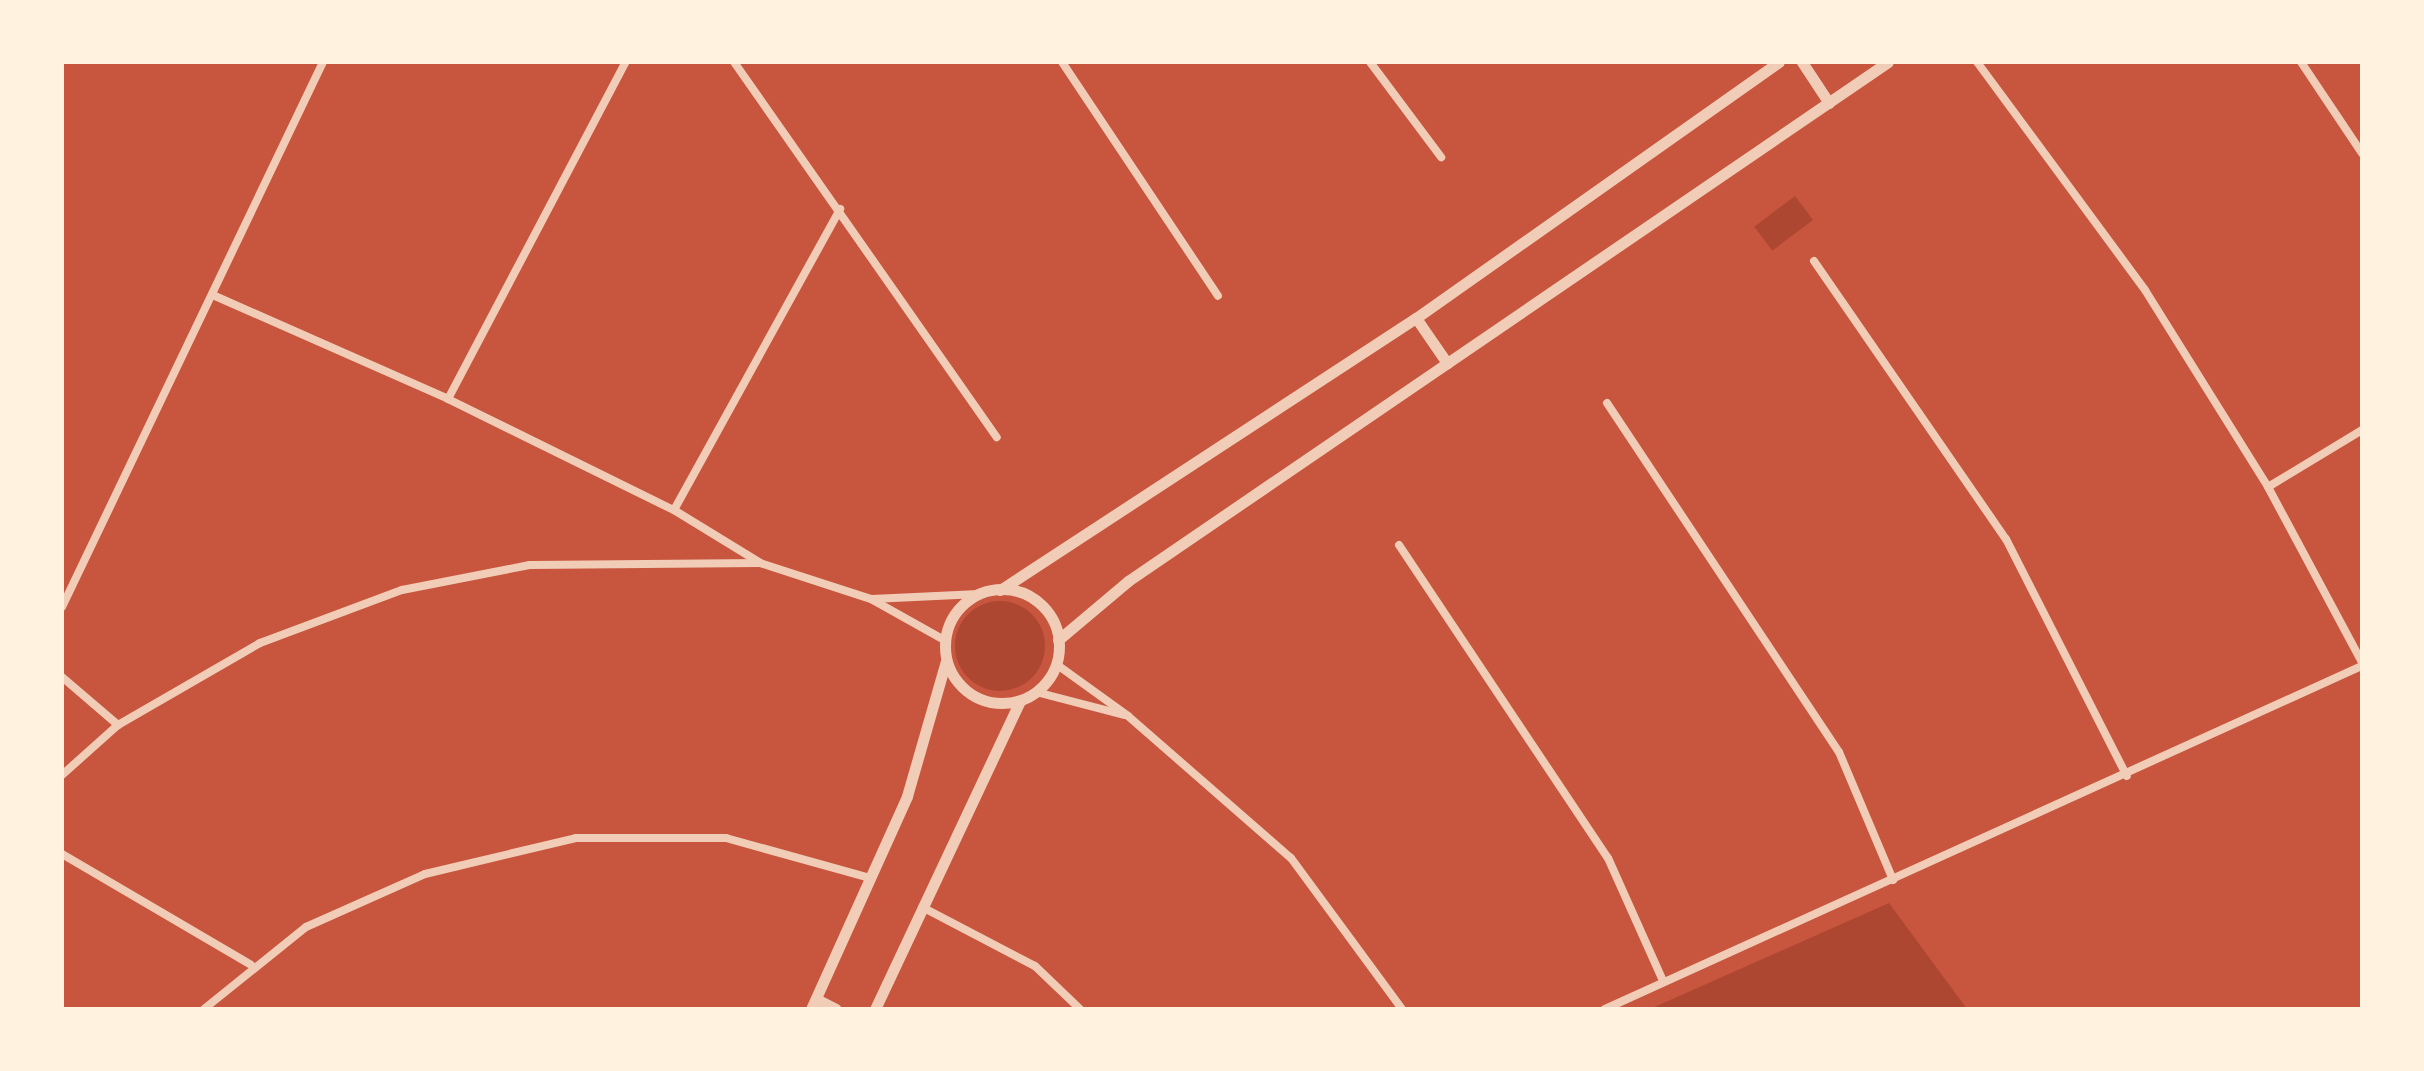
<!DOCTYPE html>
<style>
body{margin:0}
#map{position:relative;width:2424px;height:1071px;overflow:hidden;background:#c8553d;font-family:Bitter,serif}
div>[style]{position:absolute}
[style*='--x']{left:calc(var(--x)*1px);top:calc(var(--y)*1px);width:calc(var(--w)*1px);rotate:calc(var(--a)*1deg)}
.green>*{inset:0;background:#ae4732;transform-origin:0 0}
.round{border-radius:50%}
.minor>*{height:8px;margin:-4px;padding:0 4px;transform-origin:4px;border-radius:4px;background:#f1ccb7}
.tertiary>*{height:11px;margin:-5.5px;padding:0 5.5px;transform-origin:5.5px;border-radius:5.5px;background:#f1ccb7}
.tertiary>.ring{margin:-5.5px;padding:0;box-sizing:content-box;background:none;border:11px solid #f1ccb7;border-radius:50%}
span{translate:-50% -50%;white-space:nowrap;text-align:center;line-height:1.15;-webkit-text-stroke:8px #fff3e0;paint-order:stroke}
.frame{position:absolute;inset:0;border:64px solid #fff3e0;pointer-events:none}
</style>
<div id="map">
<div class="green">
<i style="left:1795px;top:196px;width:30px;height:51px;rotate:53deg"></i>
<i class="round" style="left:955px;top:601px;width:90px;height:90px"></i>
<i style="clip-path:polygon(1889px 903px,1967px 1009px,1650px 1009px)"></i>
</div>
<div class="minor">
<i style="--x:734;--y:62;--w:458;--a:55"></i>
<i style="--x:1062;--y:62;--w:281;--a:56.3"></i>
<i style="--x:1370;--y:62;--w:119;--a:53.2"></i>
<i style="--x:1977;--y:62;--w:283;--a:53.6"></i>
<i style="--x:2145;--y:290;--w:232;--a:58"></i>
<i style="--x:2268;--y:487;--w:199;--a:61.8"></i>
<i style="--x:2301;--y:62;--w:110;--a:56.2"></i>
<i style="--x:1814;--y:261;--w:338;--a:55.4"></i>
<i style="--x:2006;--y:539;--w:266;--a:63"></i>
<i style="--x:215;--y:296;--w:255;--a:23.8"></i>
<i style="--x:448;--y:399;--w:252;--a:26.2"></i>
<i style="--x:674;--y:510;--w:100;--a:31.5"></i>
<i style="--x:448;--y:399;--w:381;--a:-62.2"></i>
<i style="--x:1607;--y:403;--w:419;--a:56.4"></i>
<i style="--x:1839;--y:752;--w:139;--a:67.1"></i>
<i style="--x:2268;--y:487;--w:110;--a:-31.2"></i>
<i style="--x:674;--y:510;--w:344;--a:-61.1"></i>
<i style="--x:1399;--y:545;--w:376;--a:56.3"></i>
<i style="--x:1608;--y:858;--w:135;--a:65.9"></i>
<i style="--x:872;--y:599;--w:107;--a:-2.7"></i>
<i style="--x:62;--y:607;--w:604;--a:-64.41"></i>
<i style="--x:1056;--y:664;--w:89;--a:35.8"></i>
<i style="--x:1128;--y:716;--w:216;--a:41.1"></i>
<i style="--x:1291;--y:858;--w:187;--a:53.7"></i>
<i style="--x:62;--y:677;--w:74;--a:40.6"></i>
<i style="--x:1036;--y:692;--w:91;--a:14.6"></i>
<i style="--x:62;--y:775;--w:75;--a:-41.8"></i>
<i style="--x:118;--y:725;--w:164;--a:-30"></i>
<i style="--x:260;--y:643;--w:152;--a:-20.5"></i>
<i style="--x:402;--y:590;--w:130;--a:-11.1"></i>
<i style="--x:530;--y:565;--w:230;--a:-0.5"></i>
<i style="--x:760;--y:563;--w:117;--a:18"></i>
<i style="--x:871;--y:599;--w:84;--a:29.3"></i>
<i style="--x:62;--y:854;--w:219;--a:30.4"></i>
<i style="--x:922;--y:907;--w:127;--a:27.6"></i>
<i style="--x:1035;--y:966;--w:62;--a:43.7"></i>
<i style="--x:204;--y:1009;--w:131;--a:-38.8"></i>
<i style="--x:306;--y:927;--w:130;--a:-24"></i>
<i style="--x:425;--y:874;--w:155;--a:-13.4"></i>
<i style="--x:576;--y:838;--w:150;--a:0"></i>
<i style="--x:726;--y:838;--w:149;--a:15.5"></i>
<i style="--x:1605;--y:1009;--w:831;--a:-24.38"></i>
</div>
<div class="tertiary">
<i style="--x:1802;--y:62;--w:49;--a:56.6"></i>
<i style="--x:1416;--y:318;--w:55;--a:55.4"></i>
<i class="ring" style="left:945px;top:589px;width:103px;height:103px"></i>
<i style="--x:1000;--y:590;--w:497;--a:-33.2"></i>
<i style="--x:1416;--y:318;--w:444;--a:-35.2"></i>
<i style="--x:1058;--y:640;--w:92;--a:-40.1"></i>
<i style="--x:1128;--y:581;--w:920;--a:-34.33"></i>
<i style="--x:816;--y:999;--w:22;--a:27"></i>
<i style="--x:811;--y:1009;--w:234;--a:-65.7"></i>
<i style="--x:907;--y:796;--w:141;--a:-73.9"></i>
<i style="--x:875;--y:1009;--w:340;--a:-64.8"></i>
</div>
<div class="frame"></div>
</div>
